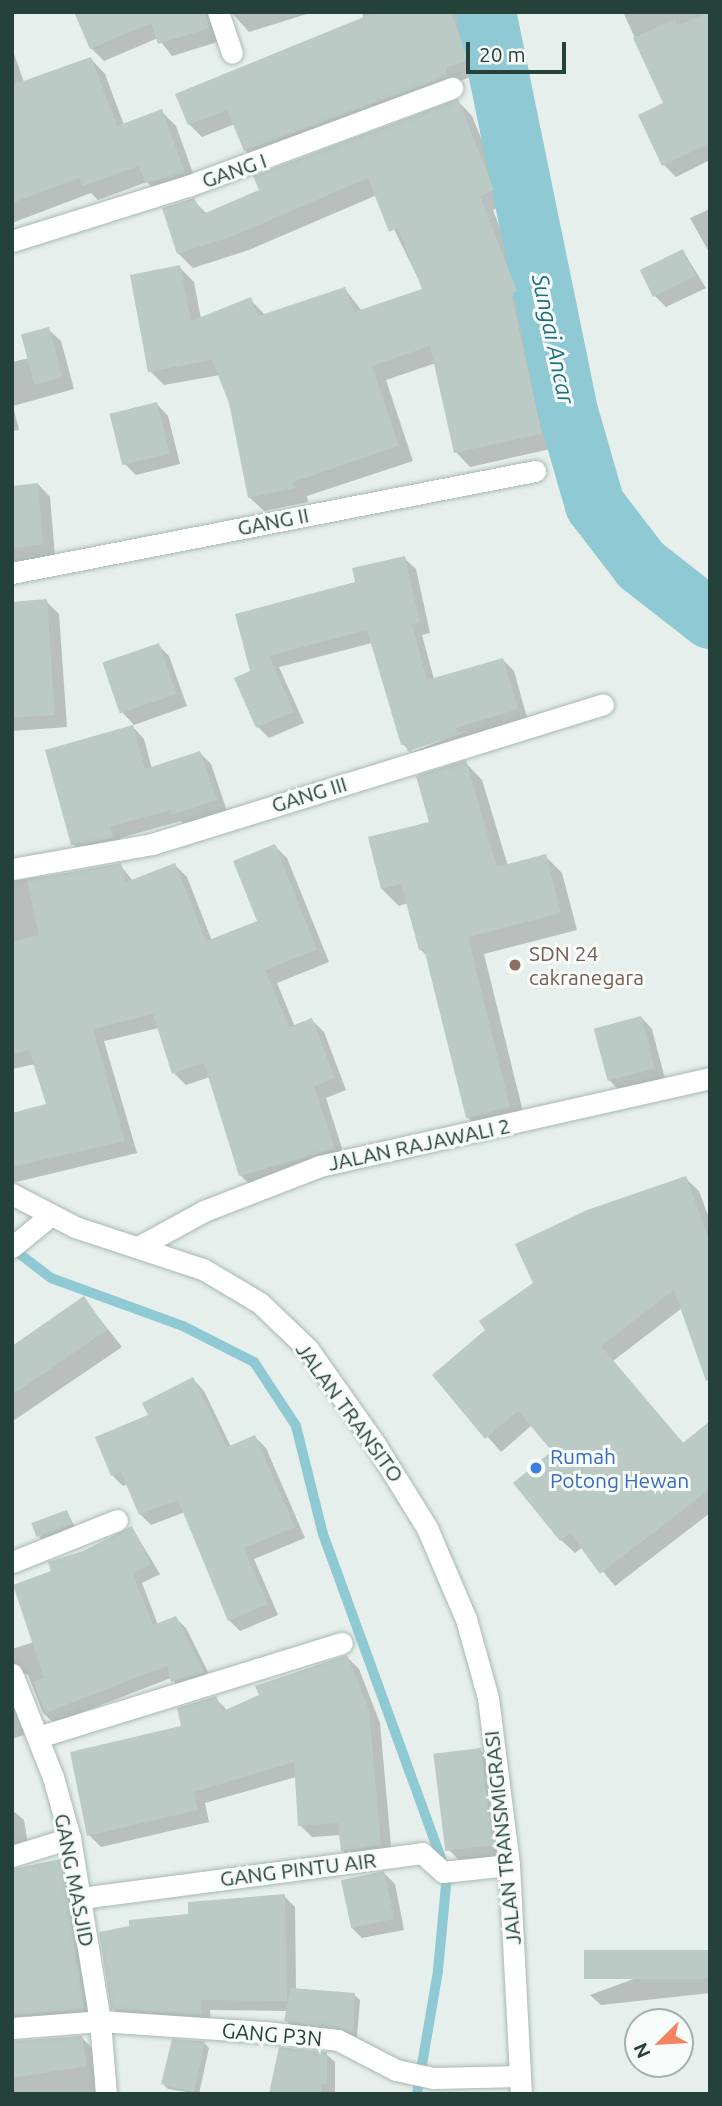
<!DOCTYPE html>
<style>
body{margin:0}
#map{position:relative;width:722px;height:2106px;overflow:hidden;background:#e6efeb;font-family:Ubuntu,sans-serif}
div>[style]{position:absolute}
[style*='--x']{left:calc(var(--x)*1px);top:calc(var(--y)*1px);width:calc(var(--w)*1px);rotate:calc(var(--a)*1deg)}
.shadow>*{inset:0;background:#0003}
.stream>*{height:10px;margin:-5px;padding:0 5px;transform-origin:5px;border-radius:5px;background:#8ec9d4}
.river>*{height:60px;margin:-30px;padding:0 30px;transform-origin:30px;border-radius:30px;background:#8ec9d4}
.building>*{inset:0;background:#bbcac4;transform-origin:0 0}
.roads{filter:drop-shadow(0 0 2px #a8b8b2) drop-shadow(0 0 2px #a8b8b2)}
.street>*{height:21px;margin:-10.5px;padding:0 10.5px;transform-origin:10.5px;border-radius:10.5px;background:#fff}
.secondary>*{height:21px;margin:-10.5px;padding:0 10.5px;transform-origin:10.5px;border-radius:10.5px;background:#fff}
.dots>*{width:19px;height:19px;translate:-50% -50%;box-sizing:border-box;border:4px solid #f7fbf9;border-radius:50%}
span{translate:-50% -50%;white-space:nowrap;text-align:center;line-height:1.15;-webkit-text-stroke:6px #f7fbf9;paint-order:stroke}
.street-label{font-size:21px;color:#24423a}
.education-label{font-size:21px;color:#785e54}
.left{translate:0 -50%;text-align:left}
.shop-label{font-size:21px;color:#366cbe}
.water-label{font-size:23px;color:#1c6f80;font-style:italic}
.frame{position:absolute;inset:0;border:14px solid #24423a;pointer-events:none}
.north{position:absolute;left:624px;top:2008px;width:70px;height:70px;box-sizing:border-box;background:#f7fbf9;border:2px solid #a3b1ad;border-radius:50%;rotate:246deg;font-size:19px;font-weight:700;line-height:28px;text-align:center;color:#24423a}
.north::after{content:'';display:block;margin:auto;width:24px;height:32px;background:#f4845f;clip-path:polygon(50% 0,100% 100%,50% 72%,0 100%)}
.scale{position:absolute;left:466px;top:42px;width:100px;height:32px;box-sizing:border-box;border:4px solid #24423a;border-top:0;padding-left:9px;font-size:21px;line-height:24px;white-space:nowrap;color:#24423a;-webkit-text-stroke:5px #f7fbf9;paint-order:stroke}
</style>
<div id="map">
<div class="shadow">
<i style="clip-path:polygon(76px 12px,227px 12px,221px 41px,172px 56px,158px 38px,104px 61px,91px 48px)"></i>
<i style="clip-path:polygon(231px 12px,313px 12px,249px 32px)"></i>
<i style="clip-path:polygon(362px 12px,461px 12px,480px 73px,258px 163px,245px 150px,235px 124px,202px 137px,189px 124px,364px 20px)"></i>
<i style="clip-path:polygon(613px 12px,710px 12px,710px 160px,676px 177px,664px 165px,665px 104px,624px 14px)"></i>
<i style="clip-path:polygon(12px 48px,24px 82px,91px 59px,105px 74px,124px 125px,161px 111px,176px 126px,198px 187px,161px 196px,147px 182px,98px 200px,91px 193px,12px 223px)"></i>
<i style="clip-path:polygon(458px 101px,472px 116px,508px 204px,493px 210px,530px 306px,524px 308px,555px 448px,470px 467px,456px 452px,436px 363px,386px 380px,413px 461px,307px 496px,308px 502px,264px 511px,249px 497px,231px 402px,220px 375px,164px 385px,150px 371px,179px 267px,194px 282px,201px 319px,250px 299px,266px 316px,345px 289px,362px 311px,424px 290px,377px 195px,249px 250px,193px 268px,178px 253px,193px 200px,207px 214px)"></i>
<i style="clip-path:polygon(710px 209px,710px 251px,709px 252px,690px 218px)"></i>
<i style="clip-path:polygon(683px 251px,706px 288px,666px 307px,655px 296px)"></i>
<i style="clip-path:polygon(48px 329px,61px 341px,74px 389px,13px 406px,19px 430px,12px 431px,12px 362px,30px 358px)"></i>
<i style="clip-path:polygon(157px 404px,168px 416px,180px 464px,136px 475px,125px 464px)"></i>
<i style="clip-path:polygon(38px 484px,50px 497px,55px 556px,12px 562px,12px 488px)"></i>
<i style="clip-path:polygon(evenodd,404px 558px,416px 569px,430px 633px,422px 635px,434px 679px,503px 660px,514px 671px,528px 721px,414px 756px,403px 744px,372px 643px,279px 667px,304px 723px,269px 738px,258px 727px,252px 672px,237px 615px,357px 583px,404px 558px,466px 731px,412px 752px,409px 749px,466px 731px)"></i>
<i style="clip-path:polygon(46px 601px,59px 614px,67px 727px,12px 731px,12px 603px)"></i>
<i style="clip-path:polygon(158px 645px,169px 656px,187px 706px,134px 725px,123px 713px)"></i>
<i style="clip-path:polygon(133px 727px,144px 739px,152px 769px,200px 753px,211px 764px,227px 811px,185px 826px,181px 821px,120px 838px,123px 848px,84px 855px,73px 844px)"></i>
<i style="clip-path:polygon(465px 762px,482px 780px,508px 866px,545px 856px,562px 873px,577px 930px,484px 954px,526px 1124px,485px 1134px,467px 1117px,428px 957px,420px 949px,408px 903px,399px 906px,382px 889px,432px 824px)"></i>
<i style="clip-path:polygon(275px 846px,287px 858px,329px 962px,277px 983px,295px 1027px,312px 1020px,324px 1032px,346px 1090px,326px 1098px,346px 1161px,253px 1187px,240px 1175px,210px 1077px,186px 1085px,174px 1073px,159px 1028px,104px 1041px,137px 1153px,12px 1183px,12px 1115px,48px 1105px,35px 1064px,12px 1069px,12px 881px,120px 865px,133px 881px,175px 865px,187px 877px,212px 941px,259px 922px)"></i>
<i style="clip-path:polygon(641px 1017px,652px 1029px,665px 1079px,619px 1090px,608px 1079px)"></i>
<i style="clip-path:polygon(685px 1178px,699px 1191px,710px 1221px,710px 1386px,682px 1308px,613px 1361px,684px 1444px,710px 1423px,710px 1513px,615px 1586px,583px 1547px,575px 1553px,561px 1540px,555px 1451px,532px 1425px,501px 1452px,434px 1375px)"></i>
<i style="clip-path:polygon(84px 1299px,122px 1347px,13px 1421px,12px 1348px)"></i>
<i style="clip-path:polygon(193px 1379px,204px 1391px,231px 1447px,255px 1437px,266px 1448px,305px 1538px,254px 1559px,278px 1615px,240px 1631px,229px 1620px,185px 1512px,151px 1525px,140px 1514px,128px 1484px,123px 1486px,112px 1475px,151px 1416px)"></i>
<i style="clip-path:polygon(67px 1512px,76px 1529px,44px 1542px,39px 1537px)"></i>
<i style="clip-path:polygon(132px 1528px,160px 1574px,142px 1583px,158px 1625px,176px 1618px,186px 1628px,213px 1682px,183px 1692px,171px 1678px,54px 1723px,43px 1713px,28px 1675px,19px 1671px,12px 1676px,12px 1649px,34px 1642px,54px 1572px)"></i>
<i style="clip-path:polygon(347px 1657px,359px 1669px,380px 1723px,392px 1857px,354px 1862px,342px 1850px,341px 1835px,312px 1837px,300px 1825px,296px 1777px,205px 1803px,209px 1822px,101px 1847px,89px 1835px,215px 1698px,228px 1711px)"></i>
<i style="clip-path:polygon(12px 1697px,27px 1734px,12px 1739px)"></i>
<i style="clip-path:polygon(480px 1750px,492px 1761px,504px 1856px,461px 1862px,450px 1851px)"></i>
<i style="clip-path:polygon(12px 1810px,24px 1820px,29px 1850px,12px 1858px)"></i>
<i style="clip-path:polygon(59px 1861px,69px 1871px,94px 2019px,12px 2031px,12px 1870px)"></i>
<i style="clip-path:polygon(384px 1873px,395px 1884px,404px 1930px,362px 1938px,351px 1927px)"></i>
<i style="clip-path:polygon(284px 1896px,295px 1907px,296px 1990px,354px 1995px,360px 2000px,357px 2037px,291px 2026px,286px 2020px,288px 2011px,210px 2010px,211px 2025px,124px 2019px,113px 2008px,190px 1915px)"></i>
<i style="clip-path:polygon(710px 1951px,710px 1993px,601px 2005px,590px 1995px)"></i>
<i style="clip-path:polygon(81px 2037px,92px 2048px,98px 2094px,12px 2094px,12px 2043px)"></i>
<i style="clip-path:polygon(204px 2043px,209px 2048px,199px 2094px,168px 2089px,163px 2084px)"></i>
<i style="clip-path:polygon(326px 2054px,335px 2062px,335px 2092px,274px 2094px)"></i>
</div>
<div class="stream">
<i style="--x:12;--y:1248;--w:49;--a:37.6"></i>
<i style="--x:51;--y:1278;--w:140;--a:20"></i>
<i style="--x:183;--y:1326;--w:80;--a:26.9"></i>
<i style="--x:254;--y:1362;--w:77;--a:56.7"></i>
<i style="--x:296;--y:1426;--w:111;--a:76"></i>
<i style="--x:323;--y:1534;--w:363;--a:70"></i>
<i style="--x:447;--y:1875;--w:96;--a:95.4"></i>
<i style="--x:438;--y:1971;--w:125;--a:99.7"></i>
</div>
<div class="river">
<i style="--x:486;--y:12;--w:404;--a:78.4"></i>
<i style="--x:567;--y:408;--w:101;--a:73.9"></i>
<i style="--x:595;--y:505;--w:76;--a:52.5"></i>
<i style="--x:641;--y:565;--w:88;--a:38"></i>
</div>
<div class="building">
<i style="clip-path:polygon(74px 12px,205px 12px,210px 28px,158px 44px,151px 23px,90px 49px)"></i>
<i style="clip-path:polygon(376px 12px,451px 12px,468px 60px,446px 68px,448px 76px,244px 151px,227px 110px,188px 125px,175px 94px)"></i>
<i style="clip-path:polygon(710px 12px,710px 143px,662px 166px,638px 115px,663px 103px,633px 38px,675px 19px,678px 25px)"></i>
<i style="clip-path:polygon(91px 57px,117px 126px,162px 109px,185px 173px,145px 183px,139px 166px,82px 186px,79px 178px,12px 203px,12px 85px)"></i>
<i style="clip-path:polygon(458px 99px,494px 190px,480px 196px,517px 291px,511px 294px,542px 434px,454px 453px,430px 346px,372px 366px,399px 446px,293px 482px,295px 488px,248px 498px,229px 403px,212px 360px,148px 372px,130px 275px,180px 265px,191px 321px,251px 297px,258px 316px,345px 287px,354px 312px,422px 289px,398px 228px,389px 232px,368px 178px,233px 236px,177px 254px,162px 208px,194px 198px,203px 214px,259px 190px,253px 176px)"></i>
<i style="left:683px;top:249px;width:30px;height:48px;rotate:64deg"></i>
<i style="left:49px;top:327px;width:52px;height:29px;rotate:75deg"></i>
<i style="left:157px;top:402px;width:53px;height:49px;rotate:76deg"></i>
<i style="clip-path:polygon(38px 483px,43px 544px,12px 548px,12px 486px)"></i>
<i style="clip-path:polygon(405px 556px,420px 623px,412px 624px,427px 680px,503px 658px,518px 709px,456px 728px,458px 735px,408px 751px,406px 744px,401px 745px,367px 630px,269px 656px,294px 712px,256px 728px,234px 678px,250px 671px,235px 614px,355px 582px,352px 568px)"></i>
<i style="clip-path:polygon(47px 599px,55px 715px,12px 718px,12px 602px)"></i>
<i style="left:159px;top:643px;width:54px;height:60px;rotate:71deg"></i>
<i style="clip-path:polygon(133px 725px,145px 769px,200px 751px,217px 800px,172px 815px,170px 810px,110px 827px,113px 838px,71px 845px,45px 750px)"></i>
<i style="clip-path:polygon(466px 760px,497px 867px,546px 854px,561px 913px,468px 937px,510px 1107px,466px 1118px,424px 949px,419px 950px,401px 884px,381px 889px,368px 837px,429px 822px,416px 776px)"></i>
<i style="clip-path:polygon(275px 844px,317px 950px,265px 970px,289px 1027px,312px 1018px,335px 1078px,314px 1086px,335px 1149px,239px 1176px,204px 1063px,172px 1074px,153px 1014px,93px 1029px,125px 1141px,12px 1167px,12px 1113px,46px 1104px,29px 1050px,12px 1055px,12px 942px,39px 935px,27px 880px,121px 863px,126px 882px,175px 863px,206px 941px,257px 921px,233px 861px)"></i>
<i style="left:641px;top:1016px;width:54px;height:49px;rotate:75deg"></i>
<i style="clip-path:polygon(686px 1176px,710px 1242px,710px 1380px,706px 1381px,674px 1290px,601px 1346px,683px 1443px,710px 1421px,710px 1489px,600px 1574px,570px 1533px,560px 1541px,513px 1483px,552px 1451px,518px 1411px,485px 1439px,432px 1375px,485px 1330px,479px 1321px,533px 1283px,515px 1244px,587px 1210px)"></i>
<i style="clip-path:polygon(84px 1296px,107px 1330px,12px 1395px,12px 1346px)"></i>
<i style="clip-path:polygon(193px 1377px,227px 1447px,255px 1435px,295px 1527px,244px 1548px,268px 1604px,228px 1621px,178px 1500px,139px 1515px,121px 1472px,111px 1476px,95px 1437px,148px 1415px,142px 1403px)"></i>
<i style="left:67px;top:1510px;width:15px;height:38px;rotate:70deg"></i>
<i style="clip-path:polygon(132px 1526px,151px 1564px,133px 1573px,153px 1625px,176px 1616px,204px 1672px,171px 1682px,167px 1666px,45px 1713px,33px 1682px,44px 1678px,13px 1585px,51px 1571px,48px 1562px,83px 1551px)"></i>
<i style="clip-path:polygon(347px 1655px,369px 1710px,381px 1845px,341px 1851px,338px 1823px,298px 1826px,294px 1762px,194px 1792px,198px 1810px,87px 1836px,70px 1752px,181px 1726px,177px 1708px,216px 1696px,223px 1711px,259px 1695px,255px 1686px)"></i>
<i style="left:481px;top:1748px;width:98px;height:48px;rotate:83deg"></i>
<i style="clip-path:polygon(60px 1859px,85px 2009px,12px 2015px,12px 1869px)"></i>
<i style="left:384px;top:1871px;width:49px;height:44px;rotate:78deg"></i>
<i style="clip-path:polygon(285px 1894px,287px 2001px,200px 2000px,202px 2015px,111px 2009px,99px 1932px,129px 1926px,129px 1920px,188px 1914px,188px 1902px)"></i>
<i style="left:710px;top:1950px;width:29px;height:126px;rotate:90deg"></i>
<i style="clip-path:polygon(291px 1988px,355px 1993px,353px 2033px,284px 2021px)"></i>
<i style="clip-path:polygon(82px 2036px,87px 2066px,12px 2078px,12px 2041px)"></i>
<i style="clip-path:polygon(172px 2039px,205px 2041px,194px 2092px,161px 2084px)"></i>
<i style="clip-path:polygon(279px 2047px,327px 2052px,327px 2085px,321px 2084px,321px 2094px,269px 2094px)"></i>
</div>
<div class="roads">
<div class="street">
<i style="--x:218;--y:12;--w:43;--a:71.1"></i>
<i style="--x:12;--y:241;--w:184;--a:-17.4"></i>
<i style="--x:188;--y:186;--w:282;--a:-20.4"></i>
<i style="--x:12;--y:573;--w:533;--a:-11.04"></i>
<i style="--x:12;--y:869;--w:142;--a:-10.1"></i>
<i style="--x:152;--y:844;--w:472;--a:-17.2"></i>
<i style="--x:140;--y:1246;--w:73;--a:-28.7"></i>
<i style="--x:204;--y:1211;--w:124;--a:-21.2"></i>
<i style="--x:320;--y:1166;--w:400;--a:-12.7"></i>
<i style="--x:12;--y:1247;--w:50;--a:-39.4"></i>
<i style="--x:12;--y:1562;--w:113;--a:-21.8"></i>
<i style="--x:12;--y:1674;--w:111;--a:68.3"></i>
<i style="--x:53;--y:1777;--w:63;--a:74.4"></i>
<i style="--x:70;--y:1838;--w:185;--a:80.7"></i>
<i style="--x:100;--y:2021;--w:73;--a:85.3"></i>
<i style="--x:38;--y:1737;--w:318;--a:-17.2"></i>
<i style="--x:12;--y:1856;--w:61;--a:-17.2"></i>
<i style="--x:81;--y:1898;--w:344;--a:-7.5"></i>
<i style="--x:422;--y:1853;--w:28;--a:42"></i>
<i style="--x:443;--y:1872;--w:66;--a:-6.1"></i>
<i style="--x:12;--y:2028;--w:88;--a:-4.5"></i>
<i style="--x:100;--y:2021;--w:174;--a:3.9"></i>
<i style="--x:274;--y:2033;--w:64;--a:6.2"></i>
<i style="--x:338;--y:2040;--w:65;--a:27.3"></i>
<i style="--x:396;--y:2070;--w:38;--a:12"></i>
<i style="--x:433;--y:2078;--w:87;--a:-1.3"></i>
</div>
<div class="secondary">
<i style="--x:12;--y:1194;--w:71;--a:27.6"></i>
<i style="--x:75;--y:1227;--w:135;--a:18.2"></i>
<i style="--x:203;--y:1269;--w:66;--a:30.8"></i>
<i style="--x:260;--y:1303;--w:66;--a:43.8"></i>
<i style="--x:308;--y:1349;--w:116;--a:54.8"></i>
<i style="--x:375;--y:1444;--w:99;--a:58.2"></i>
<i style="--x:427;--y:1528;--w:99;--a:66.8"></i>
<i style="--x:466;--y:1619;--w:82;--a:74.4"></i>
<i style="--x:488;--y:1698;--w:168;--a:82.8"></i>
<i style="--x:509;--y:1865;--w:229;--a:87"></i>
</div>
</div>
<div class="dots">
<i style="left:515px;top:965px;background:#8d6e63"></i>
<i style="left:536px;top:1468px;background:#3f7fe0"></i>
</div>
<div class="street-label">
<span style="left:234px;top:170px;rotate:-19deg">GANG I</span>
<span style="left:273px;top:521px;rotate:-11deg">GANG II</span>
<span style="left:309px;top:794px;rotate:-17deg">GANG III</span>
<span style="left:419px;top:1144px;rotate:-12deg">JALAN RAJAWALI 2</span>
<span style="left:350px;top:1412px;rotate:54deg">JALAN TRANSITO</span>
<span style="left:502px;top:1838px;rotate:-96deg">JALAN TRANSMIGRASI</span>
<span style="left:298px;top:1869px;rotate:-7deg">GANG PINTU AIR</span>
<span style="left:75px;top:1880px;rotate:79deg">GANG MASJID</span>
<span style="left:272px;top:2034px;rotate:5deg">GANG P3N</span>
</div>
<div class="education-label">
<span class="left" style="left:529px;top:965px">SDN 24<br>cakranegara</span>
</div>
<div class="shop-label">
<span class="left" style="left:550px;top:1468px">Rumah<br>Potong Hewan</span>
</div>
<div class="water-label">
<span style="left:553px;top:339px;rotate:78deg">Sungai Ancar</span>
</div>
<div class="frame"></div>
<div class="north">N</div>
<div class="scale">20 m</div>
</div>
